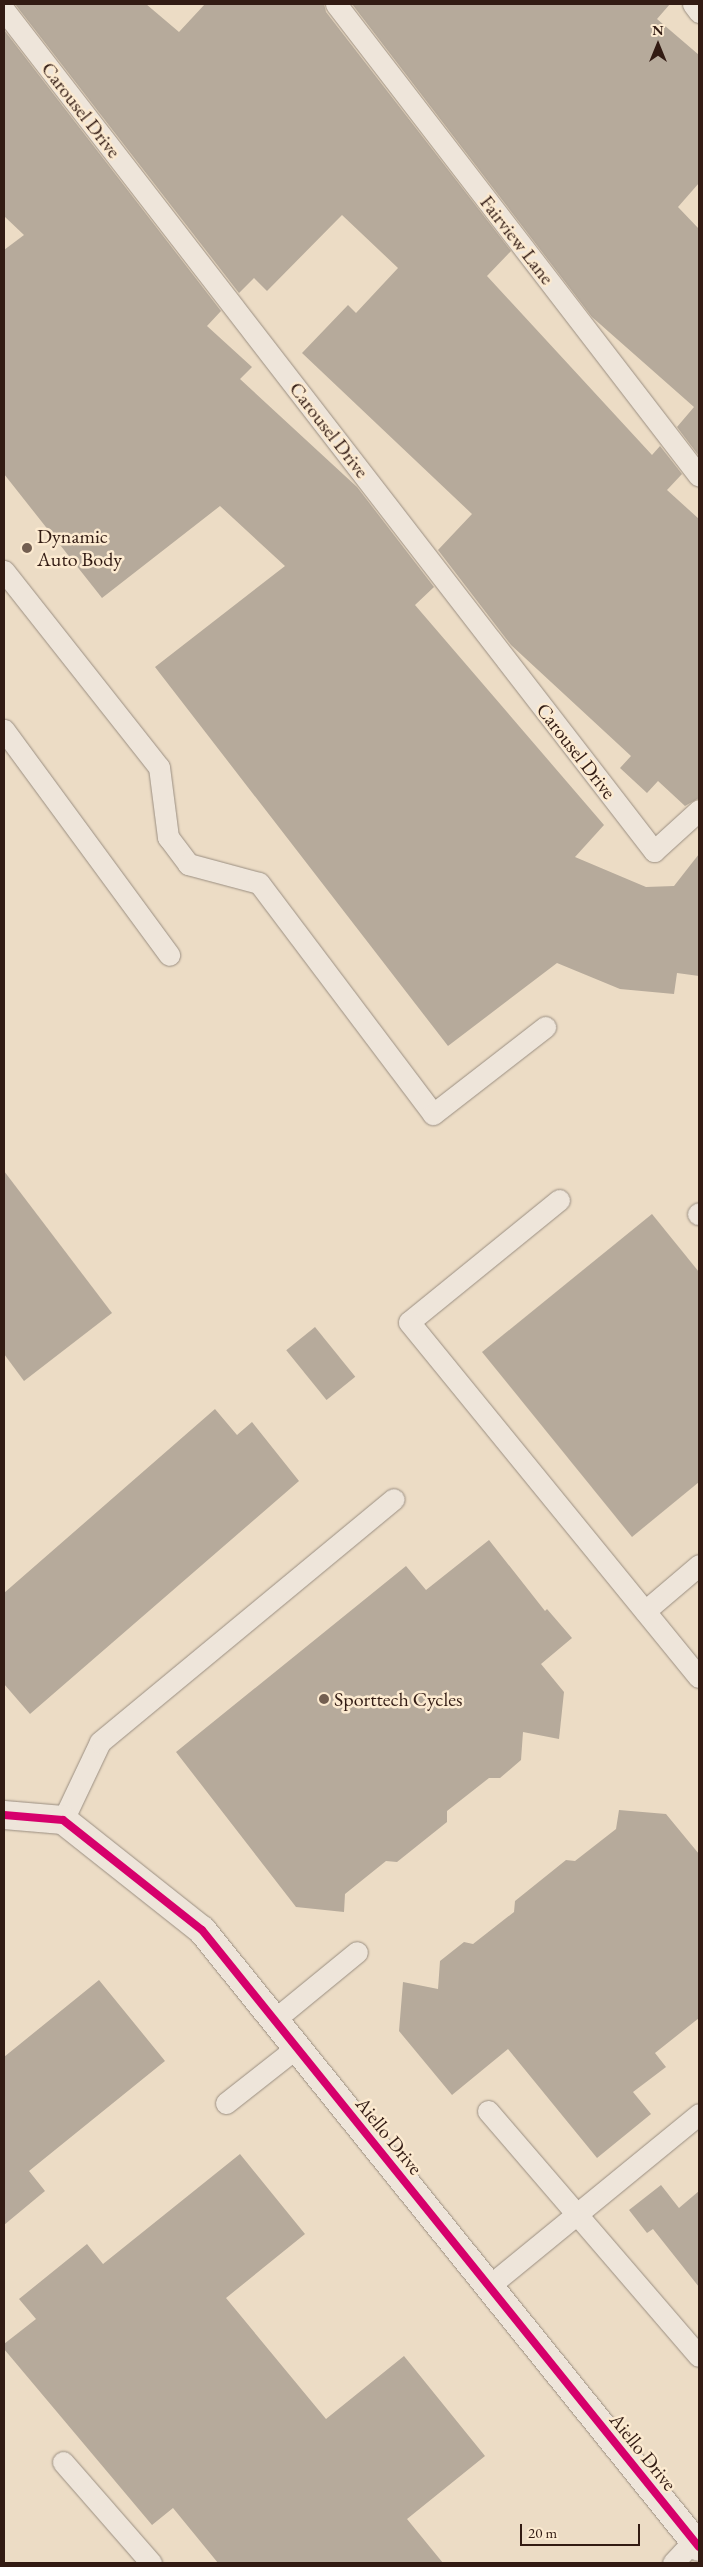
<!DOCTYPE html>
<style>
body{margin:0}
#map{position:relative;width:703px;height:2567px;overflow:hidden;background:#ecdcc5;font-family:"EB Garamond",serif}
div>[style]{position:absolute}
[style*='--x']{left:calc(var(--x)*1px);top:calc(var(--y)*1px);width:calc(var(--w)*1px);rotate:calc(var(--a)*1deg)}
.building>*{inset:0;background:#b6aa9b;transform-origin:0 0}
.roads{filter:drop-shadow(0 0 1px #9a8e81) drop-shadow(0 0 1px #9a8e81)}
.service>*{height:21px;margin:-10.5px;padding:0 10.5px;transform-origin:10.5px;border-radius:10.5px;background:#eee5da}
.minor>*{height:28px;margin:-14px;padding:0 14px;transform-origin:14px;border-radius:14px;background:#eee5da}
.cycleway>*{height:8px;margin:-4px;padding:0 4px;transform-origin:4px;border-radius:4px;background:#d6006c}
.dots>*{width:14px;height:14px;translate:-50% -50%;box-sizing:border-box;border:2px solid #fcead0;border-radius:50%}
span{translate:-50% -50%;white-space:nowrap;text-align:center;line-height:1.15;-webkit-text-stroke:5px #fcead0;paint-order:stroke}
.street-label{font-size:20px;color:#321b13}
.poi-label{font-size:20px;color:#321b13}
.left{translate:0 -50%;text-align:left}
.frame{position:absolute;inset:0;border:5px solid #321b13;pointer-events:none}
.north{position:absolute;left:633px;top:20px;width:50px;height:50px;-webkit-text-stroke:4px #fcead0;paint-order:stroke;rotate:0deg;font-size:14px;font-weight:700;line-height:20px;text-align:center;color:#321b13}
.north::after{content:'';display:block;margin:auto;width:18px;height:22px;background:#321b13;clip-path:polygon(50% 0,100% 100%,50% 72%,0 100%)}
.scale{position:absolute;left:520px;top:2524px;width:120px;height:22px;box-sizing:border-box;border:2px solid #321b13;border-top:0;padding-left:6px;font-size:15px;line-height:18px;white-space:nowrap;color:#321b13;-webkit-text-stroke:4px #fcead0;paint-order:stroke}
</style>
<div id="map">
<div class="building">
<i style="clip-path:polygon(15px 4px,146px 4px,179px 32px,205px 4px,324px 4px,326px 12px,511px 251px,487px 276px,652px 455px,660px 446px,682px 474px,667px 490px,699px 519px,699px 798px,685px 806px,658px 781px,647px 793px,620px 768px,631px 756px,511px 645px,438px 550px,472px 514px,302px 353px,348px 305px,356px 313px,398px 268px,342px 215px,267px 291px,254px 278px,239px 293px)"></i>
<i style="clip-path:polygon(352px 4px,670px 4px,657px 19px,699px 55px,699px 183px,678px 207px,699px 229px,699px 456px,677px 427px,694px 407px,592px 317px)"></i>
<i style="clip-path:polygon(4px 30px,221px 311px,207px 326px,252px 367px,240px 379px,357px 487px,434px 587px,415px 605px,604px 825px,575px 857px,646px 887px,674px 886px,699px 854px,699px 976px,677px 973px,674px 994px,620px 989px,557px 963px,448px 1046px,155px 667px,285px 566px,220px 506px,102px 598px,4px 474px,4px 250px,24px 235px,4px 216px)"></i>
<i style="clip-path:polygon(4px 1171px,112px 1313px,24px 1381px,4px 1354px)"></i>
<i style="clip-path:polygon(652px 1214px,699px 1272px,699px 1482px,632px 1537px,482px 1352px)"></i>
<i style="left:315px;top:1327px;width:64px;height:37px;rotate:51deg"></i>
<i style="clip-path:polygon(215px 1409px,237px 1435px,252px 1422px,299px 1481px,30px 1714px,4px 1684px,4px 1593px)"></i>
<i style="clip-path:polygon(489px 1540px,545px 1611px,547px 1609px,572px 1638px,541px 1664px,564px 1692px,559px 1739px,523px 1732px,521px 1760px,500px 1778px,489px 1778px,447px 1811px,447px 1822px,397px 1862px,386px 1861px,345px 1894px,344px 1912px,296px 1907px,176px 1752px,406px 1566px,426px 1590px)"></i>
<i style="clip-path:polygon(619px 1810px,666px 1814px,699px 1854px,699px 2018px,655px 2053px,666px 2067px,633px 2092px,651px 2114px,597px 2158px,508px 2049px,452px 2095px,399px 2031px,403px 1982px,438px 1989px,440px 1961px,464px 1942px,473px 1944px,514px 1912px,515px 1901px,566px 1860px,575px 1861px,616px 1829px)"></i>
<i style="clip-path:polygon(99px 1980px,165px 2061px,29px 2171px,45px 2191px,4px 2225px,4px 2057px)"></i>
<i style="clip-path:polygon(240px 2154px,305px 2234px,226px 2298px,326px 2419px,404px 2356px,485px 2456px,407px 2519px,443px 2563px,218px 2563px,173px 2508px,152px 2525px,4px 2349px,4px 2344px,36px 2319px,19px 2299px,87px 2244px,103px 2264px)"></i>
<i style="clip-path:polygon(661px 2185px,679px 2208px,699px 2191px,699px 2287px,653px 2229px,647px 2233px,629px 2210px)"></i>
</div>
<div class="roads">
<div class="service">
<i style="--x:336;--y:4;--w:595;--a:52.44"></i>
<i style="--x:693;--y:4;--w:10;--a:53"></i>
<i style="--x:4;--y:10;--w:1063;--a:52.3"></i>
<i style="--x:654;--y:851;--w:61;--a:-42.3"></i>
<i style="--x:4;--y:571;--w:250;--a:51.7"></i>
<i style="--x:159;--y:767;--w:71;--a:82.7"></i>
<i style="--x:168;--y:837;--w:34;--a:53"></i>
<i style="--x:188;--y:864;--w:73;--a:15"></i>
<i style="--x:259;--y:883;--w:289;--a:53"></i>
<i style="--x:433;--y:1114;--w:142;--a:-37.8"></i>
<i style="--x:4;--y:730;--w:279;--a:53.7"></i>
<i style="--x:559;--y:1200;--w:193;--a:140.9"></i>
<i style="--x:409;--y:1322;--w:458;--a:50.8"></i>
<i style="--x:698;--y:1214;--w:1;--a:-45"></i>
<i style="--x:645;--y:1611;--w:71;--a:-40.4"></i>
<i style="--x:63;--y:1820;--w:86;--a:-64.6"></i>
<i style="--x:100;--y:1742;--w:381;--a:-39.6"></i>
<i style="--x:274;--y:2020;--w:107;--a:-39.3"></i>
<i style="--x:226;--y:2103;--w:89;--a:-38.2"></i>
<i style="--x:488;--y:2111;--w:323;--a:49.3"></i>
<i style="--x:489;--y:2286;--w:271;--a:-39.3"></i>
<i style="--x:63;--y:2462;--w:134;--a:48.9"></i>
<i style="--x:673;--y:2563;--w:38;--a:-47"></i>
</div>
<div class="minor">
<i style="--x:4;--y:1815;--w:59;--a:4.8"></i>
<i style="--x:63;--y:1820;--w:177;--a:38.4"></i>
<i style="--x:202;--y:1930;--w:792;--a:51.15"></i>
</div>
</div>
<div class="cycleway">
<i style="--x:4;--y:1815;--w:59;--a:4.8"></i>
<i style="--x:63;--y:1820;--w:177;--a:38.4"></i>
<i style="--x:202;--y:1930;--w:792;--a:51.15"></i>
</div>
<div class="dots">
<i style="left:27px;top:548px;background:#735f51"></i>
<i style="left:324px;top:1699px;background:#735f51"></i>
</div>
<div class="street-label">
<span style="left:81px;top:110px;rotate:52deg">Carousel Drive</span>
<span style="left:517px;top:240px;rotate:52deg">Fairview Lane</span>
<span style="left:329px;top:430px;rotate:52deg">Carousel Drive</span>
<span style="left:576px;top:751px;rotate:52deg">Carousel Drive</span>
<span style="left:389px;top:2136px;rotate:51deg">Aiello Drive</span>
<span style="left:643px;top:2452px;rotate:51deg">Aiello Drive</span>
</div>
<div class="poi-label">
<span class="left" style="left:37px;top:548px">Dynamic<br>Auto Body</span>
<span class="left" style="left:334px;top:1699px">Sporttech Cycles</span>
</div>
<div class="frame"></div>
<div class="north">N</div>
<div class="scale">20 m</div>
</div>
